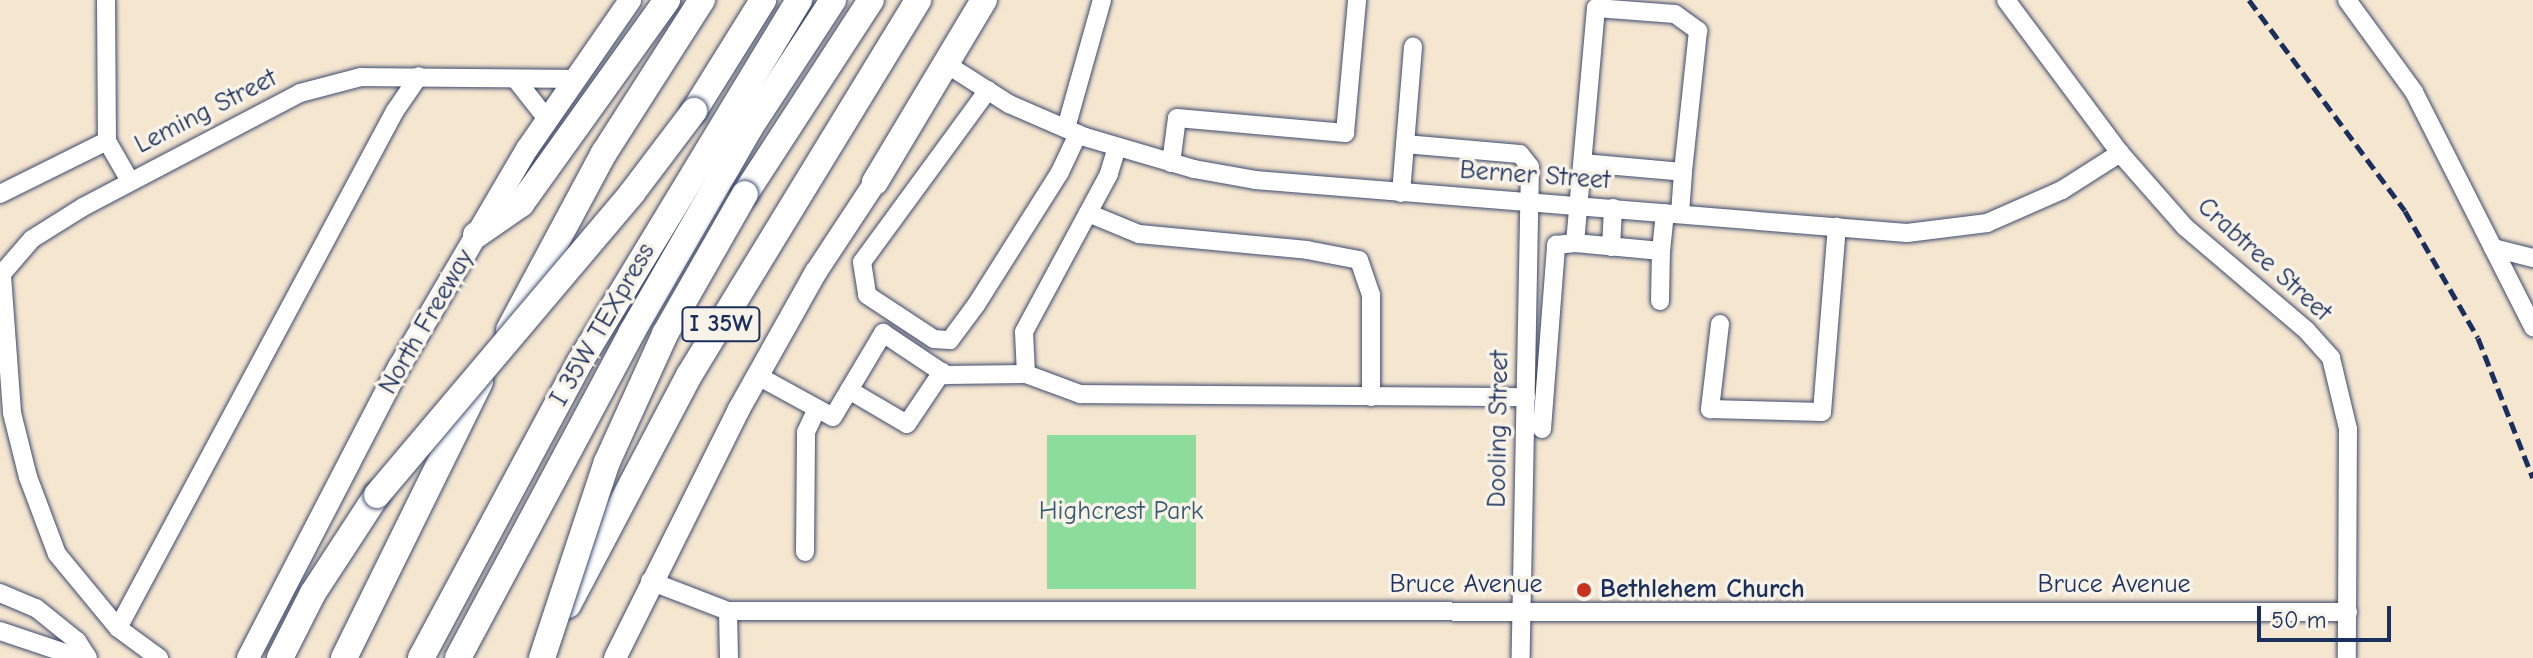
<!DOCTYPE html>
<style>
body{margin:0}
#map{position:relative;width:2533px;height:658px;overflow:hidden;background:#f5e6d0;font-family:"Comic Neue",sans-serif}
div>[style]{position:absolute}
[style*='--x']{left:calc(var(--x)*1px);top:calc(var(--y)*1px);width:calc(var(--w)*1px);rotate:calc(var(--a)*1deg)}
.green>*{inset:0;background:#8cdc9c;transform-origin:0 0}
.roads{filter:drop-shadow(0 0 2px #3c4a6f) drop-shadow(0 0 2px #3c4a6f)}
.minor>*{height:18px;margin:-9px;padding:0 9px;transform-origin:9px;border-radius:9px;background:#fff}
.major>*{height:22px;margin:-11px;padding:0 11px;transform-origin:11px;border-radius:11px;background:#fff}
.highway>*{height:26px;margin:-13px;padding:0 13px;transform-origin:13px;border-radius:13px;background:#fff}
.rail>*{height:5px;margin-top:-2.5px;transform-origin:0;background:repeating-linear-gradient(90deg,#1b2f5e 0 12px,transparent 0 18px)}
.bridges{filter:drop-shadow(0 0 2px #3c4a6f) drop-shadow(0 0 2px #3c4a6f)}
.highway-bridge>*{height:26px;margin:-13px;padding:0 13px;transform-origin:13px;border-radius:13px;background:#fff}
.dots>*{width:22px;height:22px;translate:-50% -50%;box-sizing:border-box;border:4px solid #f7f3e8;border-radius:50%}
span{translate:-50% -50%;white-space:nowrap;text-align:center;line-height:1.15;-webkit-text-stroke:7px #f7f3e8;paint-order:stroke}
.shield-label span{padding:2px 6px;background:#f7f3e8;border:2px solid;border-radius:6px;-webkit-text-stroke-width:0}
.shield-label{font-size:24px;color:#1b2f5e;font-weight:700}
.street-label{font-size:26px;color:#1b2f5e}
.park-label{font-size:26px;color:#375a6e}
.poi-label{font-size:26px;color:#1b2f5e;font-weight:700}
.left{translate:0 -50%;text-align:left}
.scale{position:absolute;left:2257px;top:606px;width:134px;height:36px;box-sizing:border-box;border:4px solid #1b2f5e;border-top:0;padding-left:10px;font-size:24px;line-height:28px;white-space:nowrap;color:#1b2f5e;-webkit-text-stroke:6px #f7f3e8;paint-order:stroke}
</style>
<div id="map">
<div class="green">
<i style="left:1047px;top:435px;width:149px;height:154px"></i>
</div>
<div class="roads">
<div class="minor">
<i style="--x:106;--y:0;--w:141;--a:89.6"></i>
<i style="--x:107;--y:141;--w:46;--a:60.1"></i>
<i style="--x:2006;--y:0;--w:191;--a:53.3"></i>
<i style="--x:2120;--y:153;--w:98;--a:48.7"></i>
<i style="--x:2185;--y:227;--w:160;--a:40.4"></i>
<i style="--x:2307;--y:331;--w:36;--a:48"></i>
<i style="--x:2331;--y:358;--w:73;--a:76.5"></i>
<i style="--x:2348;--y:429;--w:229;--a:90.3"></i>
<i style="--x:2347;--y:0;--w:114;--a:53.9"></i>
<i style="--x:2414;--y:92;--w:175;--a:63.1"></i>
<i style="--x:951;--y:67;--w:69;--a:32.5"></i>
<i style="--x:1009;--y:104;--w:83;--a:23.5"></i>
<i style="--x:1085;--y:137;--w:114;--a:16.4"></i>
<i style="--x:1194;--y:169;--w:62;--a:10.2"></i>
<i style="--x:1255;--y:180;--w:654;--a:4.65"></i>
<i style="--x:1907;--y:233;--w:81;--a:-7.1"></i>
<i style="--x:1987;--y:223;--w:82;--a:-23.7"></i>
<i style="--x:2062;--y:190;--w:69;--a:-32.5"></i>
<i style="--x:517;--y:81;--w:48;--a:51.7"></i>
<i style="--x:988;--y:90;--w:213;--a:126.2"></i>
<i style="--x:862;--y:262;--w:33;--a:81"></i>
<i style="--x:867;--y:295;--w:80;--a:33.3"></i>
<i style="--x:934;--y:339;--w:16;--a:4"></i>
<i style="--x:950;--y:340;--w:44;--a:-53.4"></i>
<i style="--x:976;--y:305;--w:157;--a:-57.7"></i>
<i style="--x:1060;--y:172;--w:42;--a:-64.7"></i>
<i style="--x:1066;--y:128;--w:133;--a:-74.3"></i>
<i style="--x:1405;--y:144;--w:115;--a:5"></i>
<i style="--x:1520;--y:154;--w:16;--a:52"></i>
<i style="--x:1530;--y:167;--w:491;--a:91.1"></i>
<i style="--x:1117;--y:147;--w:28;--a:107"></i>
<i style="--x:1109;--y:174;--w:179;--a:118.3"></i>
<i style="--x:1024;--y:332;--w:42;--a:87.3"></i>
<i style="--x:1026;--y:374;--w:58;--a:20.3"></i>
<i style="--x:1080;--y:394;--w:446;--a:0.4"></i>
<i style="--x:1171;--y:163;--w:45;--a:-82.4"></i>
<i style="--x:1177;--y:118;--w:169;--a:5.1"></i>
<i style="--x:1345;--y:133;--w:134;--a:-84.8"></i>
<i style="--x:1583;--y:163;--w:100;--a:5.1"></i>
<i style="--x:1683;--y:172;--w:42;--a:94.1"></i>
<i style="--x:1401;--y:193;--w:147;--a:-85.3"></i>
<i style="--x:0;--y:194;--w:119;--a:-26.4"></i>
<i style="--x:1088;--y:213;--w:55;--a:22.4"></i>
<i style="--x:1139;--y:234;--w:169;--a:5.4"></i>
<i style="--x:1307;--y:250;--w:53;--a:10.9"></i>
<i style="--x:1359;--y:260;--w:37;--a:71"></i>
<i style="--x:1371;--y:295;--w:102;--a:90"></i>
<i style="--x:1611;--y:247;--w:39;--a:-87"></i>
<i style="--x:1661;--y:251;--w:38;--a:-84"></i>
<i style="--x:2533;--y:258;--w:41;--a:-166"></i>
<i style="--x:2493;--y:248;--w:89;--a:63.1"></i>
<i style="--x:0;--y:276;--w:49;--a:-49.1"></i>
<i style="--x:32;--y:239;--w:60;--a:-32.1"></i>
<i style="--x:83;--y:207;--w:245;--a:-27.7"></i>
<i style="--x:300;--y:93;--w:63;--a:-14.7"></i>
<i style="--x:361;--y:77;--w:214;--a:0.5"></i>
<i style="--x:2;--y:276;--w:137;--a:85.8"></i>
<i style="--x:12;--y:413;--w:66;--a:76"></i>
<i style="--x:28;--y:477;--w:82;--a:69.4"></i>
<i style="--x:57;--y:554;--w:96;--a:50.5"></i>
<i style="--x:118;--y:628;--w:51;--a:36.2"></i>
<i style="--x:1660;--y:301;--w:50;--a:-88.9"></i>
<i style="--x:1661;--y:251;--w:86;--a:-174.7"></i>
<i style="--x:1575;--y:243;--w:236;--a:-84.9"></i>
<i style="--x:1596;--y:8;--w:79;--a:4.3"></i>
<i style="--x:1675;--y:14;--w:29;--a:36"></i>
<i style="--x:1698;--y:31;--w:142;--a:96.1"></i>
<i style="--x:1720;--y:324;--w:86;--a:96.7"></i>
<i style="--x:1710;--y:409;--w:112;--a:1.5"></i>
<i style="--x:1822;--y:412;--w:186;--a:-85.4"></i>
<i style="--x:758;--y:376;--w:85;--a:28.7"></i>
<i style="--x:833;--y:417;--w:98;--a:-59.2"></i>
<i style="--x:883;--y:333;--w:76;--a:33.7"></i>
<i style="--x:946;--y:375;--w:80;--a:-0.7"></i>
<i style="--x:849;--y:390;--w:67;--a:30.4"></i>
<i style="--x:907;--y:424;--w:63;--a:-56.1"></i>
<i style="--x:1542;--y:429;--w:185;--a:-85.6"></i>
<i style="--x:1556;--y:245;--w:19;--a:-6"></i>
<i style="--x:805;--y:552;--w:120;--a:-89.5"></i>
<i style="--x:806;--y:432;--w:26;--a:-65"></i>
<i style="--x:650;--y:581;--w:84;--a:21"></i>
<i style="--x:728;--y:611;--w:1620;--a:0.04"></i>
<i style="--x:0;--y:593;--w:39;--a:23"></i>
<i style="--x:36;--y:608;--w:53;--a:38.8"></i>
<i style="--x:77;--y:641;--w:20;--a:57"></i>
<i style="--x:728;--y:611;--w:47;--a:88.8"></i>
<i style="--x:118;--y:628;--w:587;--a:-61.82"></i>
<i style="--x:395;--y:111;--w:42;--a:-55.6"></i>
<i style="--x:0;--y:631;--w:84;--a:18.6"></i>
</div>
<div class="major">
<i style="--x:248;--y:658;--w:328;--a:-62.6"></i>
<i style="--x:399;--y:367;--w:253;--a:-59.6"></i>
<i style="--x:527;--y:149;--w:181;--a:-55.3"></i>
<i style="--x:615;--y:658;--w:278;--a:-63.5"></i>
<i style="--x:739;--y:409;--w:157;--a:-60.7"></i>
<i style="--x:816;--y:272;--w:123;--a:-56.6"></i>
</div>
<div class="highway">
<i style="--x:694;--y:111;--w:131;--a:-58.1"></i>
<i style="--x:875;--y:182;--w:212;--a:-59.1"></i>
<i style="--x:745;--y:194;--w:231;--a:-57"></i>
<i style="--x:476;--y:235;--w:55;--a:-34.6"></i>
<i style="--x:521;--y:204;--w:251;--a:-54.4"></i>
<i style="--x:509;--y:330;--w:201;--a:-61.8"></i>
<i style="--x:604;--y:153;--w:182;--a:-57.4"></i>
<i style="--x:568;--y:605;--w:261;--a:-62.2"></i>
<i style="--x:690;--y:374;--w:438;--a:-58.6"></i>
<i style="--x:280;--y:658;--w:73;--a:-63.1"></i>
<i style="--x:313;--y:593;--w:117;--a:-56.9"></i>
<i style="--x:344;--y:658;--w:308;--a:-63.8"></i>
<i style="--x:421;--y:658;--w:338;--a:-61.8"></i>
<i style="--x:581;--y:360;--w:421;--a:-58.8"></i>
<i style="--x:458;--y:658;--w:370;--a:-61.9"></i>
<i style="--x:632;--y:332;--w:234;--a:-60"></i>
<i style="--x:749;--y:129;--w:154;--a:-56.9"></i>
</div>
</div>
<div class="rail">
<i style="--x:2249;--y:0;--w:262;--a:53.5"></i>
<i style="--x:2405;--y:211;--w:146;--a:60.1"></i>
<i style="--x:2478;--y:338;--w:150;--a:68.6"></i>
</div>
<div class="bridges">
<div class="highway-bridge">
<i style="--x:377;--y:495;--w:395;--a:-49.8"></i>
<i style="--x:632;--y:193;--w:103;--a:-52.9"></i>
<i style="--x:542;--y:658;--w:206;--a:-71.7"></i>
<i style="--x:607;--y:462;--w:141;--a:-65.6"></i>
<i style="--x:665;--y:334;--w:161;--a:-60.3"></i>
</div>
</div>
<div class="dots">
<i style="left:1584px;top:590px;background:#c8321e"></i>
</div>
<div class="shield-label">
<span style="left:721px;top:324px">I 35W</span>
</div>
<div class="street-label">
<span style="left:206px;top:112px;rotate:-27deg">Leming Street</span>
<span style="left:1535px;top:176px;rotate:4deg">Berner Street</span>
<span style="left:2264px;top:260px;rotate:42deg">Crabtree Street</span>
<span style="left:427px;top:322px;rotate:-60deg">North Freeway</span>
<span style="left:603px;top:325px;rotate:-60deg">I 35W TEXpress</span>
<span style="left:1499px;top:429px;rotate:-89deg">Dooling Street</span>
<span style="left:1466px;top:585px">Bruce Avenue</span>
<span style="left:2114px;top:585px">Bruce Avenue</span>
</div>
<div class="park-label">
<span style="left:1121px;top:512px">Highcrest Park</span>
</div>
<div class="poi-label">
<span class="left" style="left:1600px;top:590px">Bethlehem Church</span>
</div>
<div class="scale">50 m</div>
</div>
